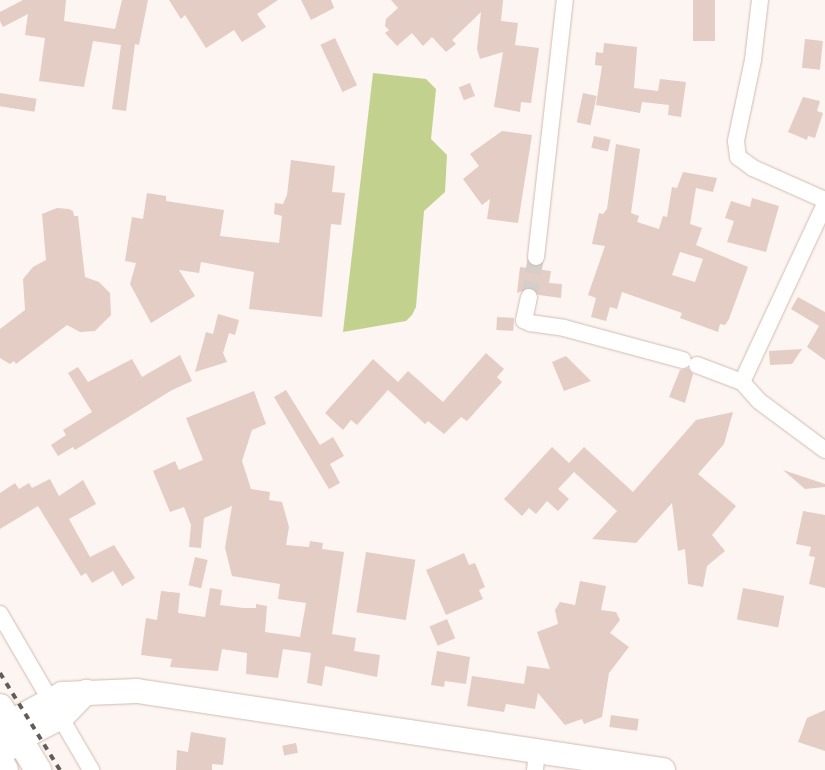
<!DOCTYPE html>
<style>
body{margin:0}
#map{position:relative;width:825px;height:770px;overflow:hidden;background:#fdf5f1;font-family:"Exo 2",sans-serif}
div>[style]{position:absolute}
[style*='--x']{left:calc(var(--x)*1px);top:calc(var(--y)*1px);width:calc(var(--w)*1px);rotate:calc(var(--a)*1deg)}
.green>*{inset:0;background:#c2d18d}
.building>*{inset:0;background:#e3cdc5;transform-origin:0 0}
.minor-tunnel>*{height:16px;margin-top:-8px;transform-origin:0;background:repeating-linear-gradient(90deg,#d6ceca 0 16px,transparent 0 24px)}
.roads{filter:drop-shadow(0 0 1px #d0bbb3) drop-shadow(0 0 1px #d0bbb3)}
.minor>*{height:16px;margin:-8px;padding:0 8px;transform-origin:8px;border-radius:8px;background:#fff}
.secondary>*{height:24px;margin:-12px;padding:0 12px;transform-origin:12px;border-radius:12px;background:#fff}
.primary>*{height:26px;margin:-13px;padding:0 13px;transform-origin:13px;border-radius:13px;background:#fff}
.rail>*{height:4px;margin-top:-2px;transform-origin:0;background:repeating-linear-gradient(90deg,#635b58 0 6px,transparent 0 12px)}
span{translate:-50% -50%;white-space:nowrap;text-align:center;line-height:1.15;-webkit-text-stroke:5px #fdf5f1;paint-order:stroke}
</style>
<div id="map">
<div class="green">
<i style="clip-path:polygon(373px 73px,426px 79px,436px 89px,431px 139px,447px 155px,445px 192px,424px 211px,416px 307px,412px 315px,406px 321px,343px 332px)"></i>
</div>
<div class="building">
<i style="clip-path:polygon(23px 0,66px 0,64px 21px,115px 29px,122px 0,148px 0,139px 45px,135px 44px,126px 111px,112px 109px,121px 45px,93px 41px,84px 87px,39px 81px,45px 38px,25px 35px,28px 14px,3px 27px,0 21px,0 12px)"></i>
<i style="clip-path:polygon(169px 0,278px 0,257px 14px,266px 27px,242px 42px,234px 30px,206px 48px,185px 15px,181px 19px)"></i>
<i style="clip-path:polygon(301px 0,331px 0,334px 8px,311px 20px)"></i>
<i style="clip-path:polygon(391px 0,503px 0,501px 21px,518px 23px,515px 45px,539px 48px,531px 103px,521px 102px,520px 112px,494px 107px,503px 52px,480px 59px,477px 49px,481px 12px,452px 40px,456px 44px,446px 52px,432px 37px,423px 46px,412px 33px,397px 46px,385px 33px,389px 30px,385px 26px,386px 19px,398px 8px)"></i>
<i style="left:693px;top:0;width:22px;height:41px"></i>
<i style="left:335px;top:38px;width:52px;height:16px;rotate:65deg"></i>
<i style="left:805px;top:39px;width:18px;height:29px;rotate:6deg"></i>
<i style="clip-path:polygon(604px 43px,637px 47px,634px 88px,658px 91px,660px 79px,686px 82px,681px 117px,668px 115px,669px 105px,642px 102px,640px 113px,596px 105px,602px 66px,595px 65px,596px 52px,603px 53px)"></i>
<i style="left:470px;top:83px;width:14px;height:12px;rotate:69deg"></i>
<i style="left:0;top:93px;width:37px;height:13px;rotate:9deg"></i>
<i style="left:583px;top:93px;width:14px;height:30px;rotate:12deg"></i>
<i style="clip-path:polygon(803px 97px,820px 101px,817px 111px,823px 113px,815px 138px,808px 136px,807px 140px,788px 132px)"></i>
<i style="clip-path:polygon(502px 131px,532px 135px,518px 223px,487px 219px,490px 199px,482px 205px,463px 179px,479px 166px,470px 154px)"></i>
<i style="left:594px;top:136px;width:17px;height:12px;rotate:13deg"></i>
<i style="clip-path:polygon(evenodd,616px 144px,640px 149px,631px 213px,639px 216px,637px 222px,659px 229px,663px 216px,667px 217px,672px 187px,677px 188px,683px 172px,717px 178px,713px 192px,696px 188px,690px 224px,702px 228px,696px 245px,748px 267px,729px 319px,725px 325px,720px 324px,718px 332px,680px 318px,682px 313px,622px 292px,617px 309px,610px 307px,606px 321px,591px 317px,596px 298px,588px 295px,605px 246px,592px 244px,599px 213px,603px 214px,607px 209px,616px 144px,680px 252px,703px 259px,695px 282px,672px 275px,680px 252px)"></i>
<i style="clip-path:polygon(291px 160px,335px 166px,332px 192px,345px 193px,341px 225px,331px 224px,322px 317px,249px 309px,254px 272px,201px 262px,199px 273px,179px 270px,195px 296px,151px 323px,130px 284px,136px 263px,125px 261px,132px 217px,143px 219px,147px 193px,166px 196px,166px 201px,224px 210px,220px 236px,279px 243px,282px 216px,274px 214px,275px 203px,283px 204px,287px 195px)"></i>
<i style="clip-path:polygon(752px 198px,779px 206px,766px 252px,727px 242px,734px 221px,725px 218px,731px 201px,750px 207px)"></i>
<i style="clip-path:polygon(57px 208px,69px 209px,73px 211px,74px 216px,78px 216px,85px 277px,99px 282px,110px 293px,111px 315px,95px 331px,80px 332px,67px 325px,16px 364px,14px 361px,10px 364px,0 358px,0 329px,25px 310px,23px 279px,33px 267px,46px 260px,42px 214px)"></i>
<i style="clip-path:polygon(520px 267px,551px 271px,549px 283px,562px 284px,561px 298px,539px 295px,531px 287px,517px 293px)"></i>
<i style="clip-path:polygon(798px 297px,825px 312px,825px 360px,807px 347px,819px 326px,791px 309px)"></i>
<i style="clip-path:polygon(218px 314px,239px 320px,235px 335px,229px 333px,223px 353px,227px 362px,195px 372px,206px 332px,213px 334px)"></i>
<i style="left:497px;top:317px;width:17px;height:13px;rotate:3deg"></i>
<i style="clip-path:polygon(802px 349px,792px 364px,770px 365px,769px 351px)"></i>
<i style="clip-path:polygon(486px 353px,504px 369px,497px 377px,502px 382px,467px 421px,461px 417px,444px 434px,428px 421px,425px 424px,388px 390px,357px 425px,351px 420px,343px 430px,325px 413px,373px 359px,398px 382px,408px 371px,443px 402px)"></i>
<i style="clip-path:polygon(180px 355px,192px 381px,172px 390px,75px 450px,73px 447px,58px 456px,51px 445px,66px 435px,63px 430px,92px 412px,68px 373px,78px 367px,88px 382px,132px 359px,142px 377px)"></i>
<i style="clip-path:polygon(566px 356px,591px 381px,564px 391px,552px 362px)"></i>
<i style="clip-path:polygon(688px 368px,693px 374px,685px 403px,669px 397px,680px 370px)"></i>
<i style="clip-path:polygon(286px 390px,320px 445px,333px 437px,344px 456px,330px 464px,340px 483px,329px 489px,274px 397px)"></i>
<i style="clip-path:polygon(254px 391px,266px 424px,252px 430px,242px 461px,251px 489px,270px 492px,269px 500px,282px 502px,289px 527px,286px 545px,309px 547px,310px 541px,323px 543px,322px 549px,344px 552px,332px 634px,356px 638px,354px 651px,380px 655px,377px 677px,325px 666px,322px 686px,307px 683px,311px 653px,283px 649px,278px 678px,246px 674px,247px 653px,222px 649px,218px 671px,170px 667px,172px 659px,141px 655px,146px 618px,157px 620px,161px 591px,180px 593px,178px 613px,205px 617px,210px 588px,222px 590px,220px 605px,243px 608px,256px 608px,256px 604px,267px 606px,265px 632px,300px 637px,306px 603px,278px 599px,280px 584px,232px 576px,225px 548px,232px 506px,204px 518px,201px 548px,189px 547px,191px 525px,184px 507px,170px 512px,153px 471px,175px 461px,179px 470px,203px 460px,186px 418px)"></i>
<i style="clip-path:polygon(733px 412px,724px 444px,698px 474px,736px 506px,712px 535px,725px 551px,707px 566px,703px 587px,688px 584px,685px 549px,678px 551px,672px 503px,636px 543px,592px 539px,617px 511px,574px 472px,558px 489px,569px 499px,558px 511px,547px 501px,536px 514px,529px 508px,522px 516px,504px 499px,552px 447px,569px 463px,584px 447px,633px 492px,696px 420px)"></i>
<i style="clip-path:polygon(783px 470px,825px 484px,825px 487px,805px 489px)"></i>
<i style="clip-path:polygon(50px 479px,59px 496px,83px 480px,96px 504px,69px 519px,90px 557px,114px 545px,135px 578px,122px 586px,113px 571px,92px 583px,86px 573px,81px 576px,38px 506px,0 529px,0 493px,15px 483px,19px 489px,29px 483px,32px 488px)"></i>
<i style="clip-path:polygon(803px 511px,825px 515px,825px 588px,809px 584px,815px 557px,809px 556px,811px 547px,796px 544px)"></i>
<i style="left:366px;top:552px;width:50px;height:61px;rotate:9deg"></i>
<i style="clip-path:polygon(464px 553px,469px 565px,475px 563px,485px 587px,479px 590px,483px 599px,446px 615px,426px 570px)"></i>
<i style="left:195px;top:557px;width:13px;height:29px;rotate:13deg"></i>
<i style="clip-path:polygon(580px 581px,606px 586px,601px 610px,616px 612px,620px 620px,610px 633px,629px 647px,609px 673px,602px 717px,584px 724px,582px 719px,565px 725px,538px 693px,535px 709px,506px 704px,504px 712px,467px 706px,472px 676px,524px 684px,527px 666px,550px 669px,537px 632px,558px 624px,555px 610px,560px 602px,575px 605px)"></i>
<i style="left:743px;top:588px;width:42px;height:32px;rotate:11deg"></i>
<i style="left:447px;top:619px;width:21px;height:19px;rotate:67deg"></i>
<i style="clip-path:polygon(437px 651px,470px 657px,466px 684px,445px 681px,444px 687px,431px 685px)"></i>
<i style="clip-path:polygon(825px 710px,825px 751px,798px 742px,807px 718px)"></i>
<i style="left:611px;top:715px;width:28px;height:12px;rotate:8deg"></i>
<i style="clip-path:polygon(191px 732px,226px 738px,223px 765px,212px 764px,212px 770px,176px 770px,177px 750px,188px 752px)"></i>
<i style="left:296px;top:743px;width:10px;height:14px;rotate:79deg"></i>
</div>
<div class="minor-tunnel">
<i style="--x:529;--y:297;--w:41;--a:-80.1"></i>
</div>
<div class="roads">
<div class="minor">
<i style="--x:760;--y:0;--w:60;--a:96.7"></i>
<i style="--x:753;--y:60;--w:83;--a:101.9"></i>
<i style="--x:736;--y:141;--w:16;--a:83"></i>
<i style="--x:738;--y:157;--w:19;--a:36"></i>
<i style="--x:753;--y:168;--w:79;--a:24"></i>
<i style="--x:536;--y:257;--w:259;--a:-83.6"></i>
<i style="--x:529;--y:297;--w:24;--a:102"></i>
<i style="--x:524;--y:320;--w:7;--a:27"></i>
<i style="--x:530;--y:323;--w:34;--a:8"></i>
<i style="--x:564;--y:328;--w:123;--a:15.1"></i>
<i style="--x:697;--y:365;--w:48;--a:20.7"></i>
<i style="--x:742;--y:382;--w:25;--a:48"></i>
<i style="--x:759;--y:401;--w:82;--a:36.6"></i>
<i style="--x:742;--y:382;--w:196;--a:-65"></i>
<i style="--x:0;--y:614;--w:181;--a:59.7"></i>
<i style="--x:535;--y:770;--w:19;--a:-84"></i>
</div>
<div class="secondary">
<i style="--x:0;--y:728;--w:71;--a:-28.7"></i>
<i style="--x:62;--y:694;--w:75;--a:-2.3"></i>
<i style="--x:137;--y:691;--w:532;--a:8.54"></i>
<i style="--x:0;--y:754;--w:41;--a:-34.1"></i>
<i style="--x:34;--y:731;--w:31;--a:-27"></i>
<i style="--x:62;--y:717;--w:35;--a:-46"></i>
</div>
<div class="primary">
<i style="--x:0;--y:707;--w:74;--a:58.9"></i>
<i style="--x:0;--y:761;--w:10;--a:61"></i>
</div>
</div>
<div class="rail">
<i style="--x:0;--y:673;--w:114;--a:58.3"></i>
</div>
</div>
